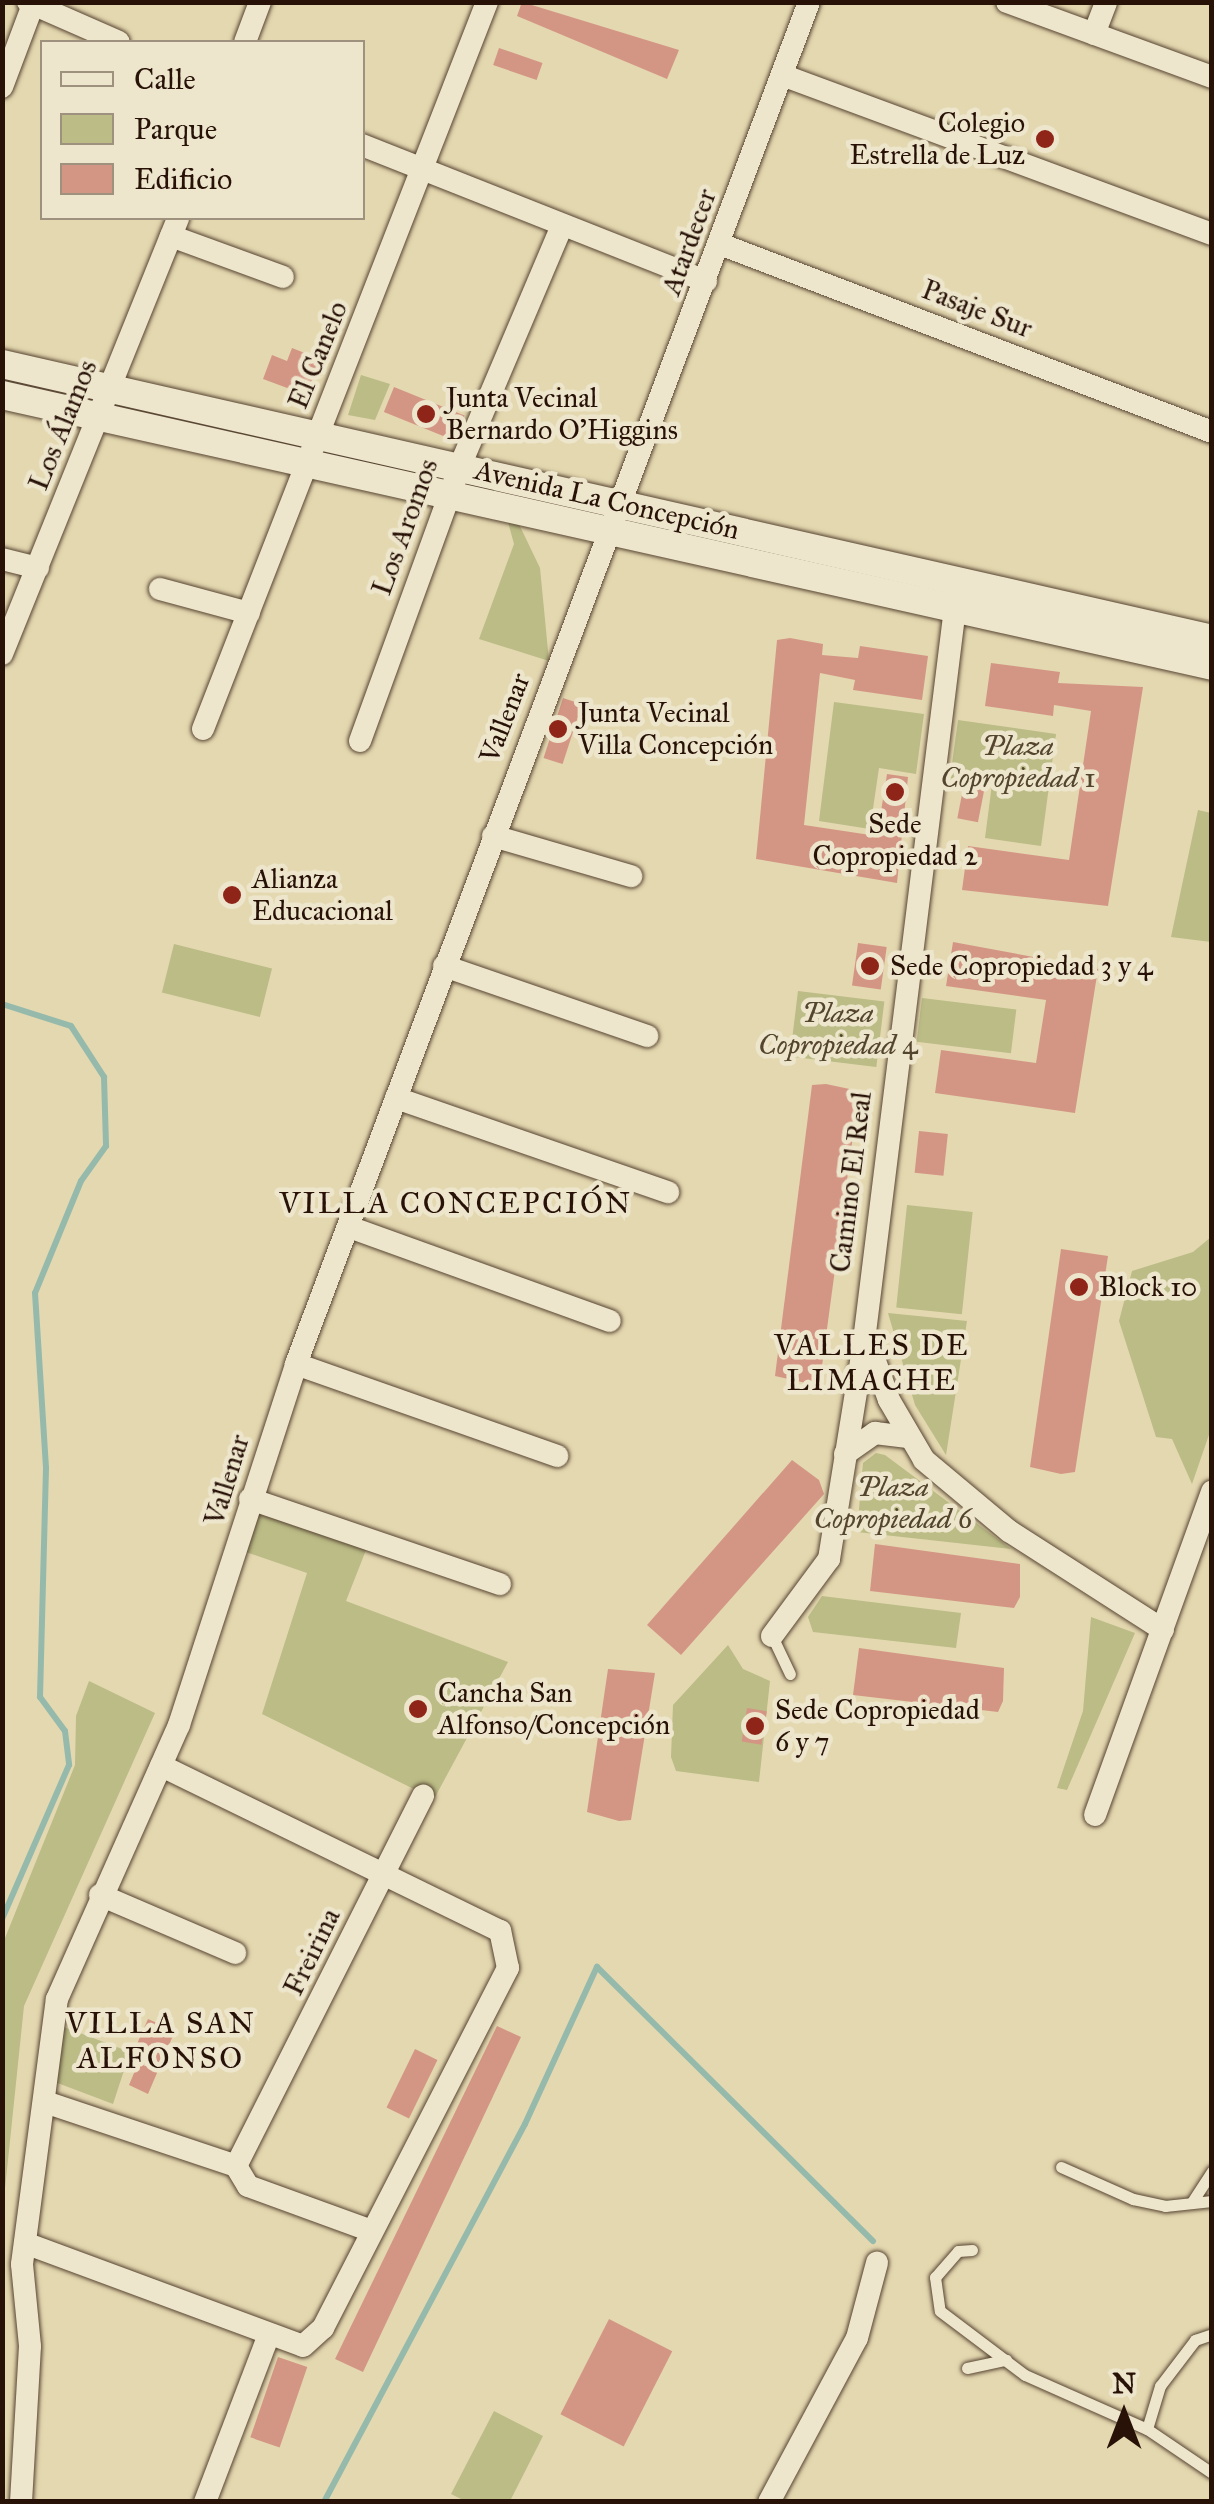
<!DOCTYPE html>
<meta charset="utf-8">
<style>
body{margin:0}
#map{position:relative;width:1214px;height:2504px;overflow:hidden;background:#e4d8b0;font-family:"IM FELL Great Primer",serif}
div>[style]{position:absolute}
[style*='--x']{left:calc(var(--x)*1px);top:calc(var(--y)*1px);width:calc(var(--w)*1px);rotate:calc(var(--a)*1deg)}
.green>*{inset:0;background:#bbbc86;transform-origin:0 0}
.stream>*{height:6px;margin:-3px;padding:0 3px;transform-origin:3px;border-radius:3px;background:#95baac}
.building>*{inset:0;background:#d49684;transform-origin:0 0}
.roads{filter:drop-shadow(0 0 2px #574432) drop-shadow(0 0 2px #574432)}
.service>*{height:11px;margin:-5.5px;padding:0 5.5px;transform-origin:5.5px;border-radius:5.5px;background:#ede6cc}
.minor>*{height:22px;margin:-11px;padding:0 11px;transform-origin:11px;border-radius:11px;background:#ede6cc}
.tertiary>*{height:28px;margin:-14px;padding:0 14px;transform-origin:14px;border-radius:14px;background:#ede6cc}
.dots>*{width:28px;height:28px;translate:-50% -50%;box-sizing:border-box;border:5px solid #ede6cc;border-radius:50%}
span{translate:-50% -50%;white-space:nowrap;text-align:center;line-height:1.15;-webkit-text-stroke:9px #ede6cc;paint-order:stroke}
.poi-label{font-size:28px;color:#281208}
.right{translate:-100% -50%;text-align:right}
.left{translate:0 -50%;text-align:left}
.street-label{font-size:28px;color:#281208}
.park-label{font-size:28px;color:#54452e;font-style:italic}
.neighbourhood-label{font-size:30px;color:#281208;letter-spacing:2.5px}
.frame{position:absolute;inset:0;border:5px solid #281208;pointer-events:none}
.legend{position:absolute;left:40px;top:40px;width:325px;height:180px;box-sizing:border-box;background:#ede6cc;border:2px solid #9e917e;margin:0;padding:12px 18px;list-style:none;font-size:30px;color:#281208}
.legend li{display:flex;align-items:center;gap:20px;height:50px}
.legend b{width:50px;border:2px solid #9e917e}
.north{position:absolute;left:1074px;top:2364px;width:100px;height:100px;-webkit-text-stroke:8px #ede6cc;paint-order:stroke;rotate:0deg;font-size:28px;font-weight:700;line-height:40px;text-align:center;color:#281208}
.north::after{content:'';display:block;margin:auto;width:35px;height:45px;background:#281208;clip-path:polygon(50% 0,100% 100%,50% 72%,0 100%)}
</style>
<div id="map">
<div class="green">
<i style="clip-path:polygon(361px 375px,390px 384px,375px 420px,348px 415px)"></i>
<i style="clip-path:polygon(517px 520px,540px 568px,549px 661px,479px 639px,514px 544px,508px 522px)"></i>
<i style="clip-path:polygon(834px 702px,924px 714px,916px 774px,879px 768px,870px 829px,819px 821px)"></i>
<i style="clip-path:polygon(958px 720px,1056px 734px,1041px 846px,985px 838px,992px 784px,950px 778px)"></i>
<i style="clip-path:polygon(1198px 810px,1211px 813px,1211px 942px,1171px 937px)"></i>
<i style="left:174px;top:944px;width:101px;height:50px;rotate:14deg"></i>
<i style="left:798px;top:991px;width:87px;height:66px;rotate:7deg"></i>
<i style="left:922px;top:998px;width:95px;height:44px;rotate:7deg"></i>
<i style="left:907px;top:1205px;width:66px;height:103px;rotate:6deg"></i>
<i style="clip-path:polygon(1211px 1237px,1211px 1429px,1192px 1484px,1172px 1439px,1156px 1437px,1119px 1321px,1132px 1271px,1193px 1252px)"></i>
<i style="clip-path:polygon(888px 1313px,967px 1321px,946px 1455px,915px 1405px)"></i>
<i style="clip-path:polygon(876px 1453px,885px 1455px,1011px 1549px,857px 1532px,863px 1463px)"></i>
<i style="clip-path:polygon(255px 1508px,366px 1550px,346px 1601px,508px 1662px,434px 1799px,262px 1714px,307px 1573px,240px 1550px)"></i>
<i style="clip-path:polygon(822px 1596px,961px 1613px,956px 1648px,813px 1632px,808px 1617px)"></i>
<i style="clip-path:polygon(1091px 1617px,1135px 1633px,1067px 1790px,1057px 1788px,1083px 1711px)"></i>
<i style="clip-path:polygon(728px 1645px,743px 1669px,770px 1681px,759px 1782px,676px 1771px,671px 1757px,673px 1705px)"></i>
<i style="clip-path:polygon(89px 1681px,155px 1713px,24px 2006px,3px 2208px,3px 1943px,75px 1765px,76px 1716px)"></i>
<i style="clip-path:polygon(51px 2022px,130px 2052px,113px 2104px,47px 2079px)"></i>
<i style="clip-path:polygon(494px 2411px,543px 2436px,510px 2501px,465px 2501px,451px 2494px)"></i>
</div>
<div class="stream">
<i style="--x:2;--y:1004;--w:72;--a:17.7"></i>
<i style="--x:71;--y:1026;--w:61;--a:57.1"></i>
<i style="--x:104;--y:1077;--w:69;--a:88.3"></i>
<i style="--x:106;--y:1146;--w:43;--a:125.5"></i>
<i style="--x:81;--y:1181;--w:121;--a:112.3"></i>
<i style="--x:35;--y:1293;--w:175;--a:86.4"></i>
<i style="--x:46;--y:1468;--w:229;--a:91.5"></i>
<i style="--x:40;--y:1697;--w:42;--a:53.7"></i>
<i style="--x:65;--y:1731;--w:34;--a:83"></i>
<i style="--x:69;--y:1765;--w:168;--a:113.5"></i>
<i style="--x:324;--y:2502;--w:428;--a:-62"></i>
<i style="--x:525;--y:2124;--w:173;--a:-65.4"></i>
<i style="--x:597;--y:1967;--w:389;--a:44.8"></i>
</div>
<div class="building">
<i style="clip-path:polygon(522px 2px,679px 50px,667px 79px,517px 16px)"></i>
<i style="left:499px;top:48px;width:46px;height:18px;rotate:19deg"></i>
<i style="clip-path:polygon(292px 348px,320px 359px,306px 395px,263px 379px,272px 355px,287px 361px)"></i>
<i style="left:394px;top:387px;width:76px;height:27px;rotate:22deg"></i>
<i style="clip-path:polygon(790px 638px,823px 644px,822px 655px,858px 658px,860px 646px,928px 656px,922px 700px,853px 690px,855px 680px,820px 673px,804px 825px,877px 836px,887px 774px,908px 777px,897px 883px,756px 859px,777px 640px)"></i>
<i style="clip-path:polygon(991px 663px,1060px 672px,1058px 683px,1143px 687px,1108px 906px,962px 890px,968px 846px,1069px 860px,1091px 711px,1054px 705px,1053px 716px,985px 706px)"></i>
<i style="left:563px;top:698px;width:20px;height:63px;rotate:18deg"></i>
<i style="left:964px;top:784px;width:21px;height:35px;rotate:11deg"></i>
<i style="clip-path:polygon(953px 942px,1098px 969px,1075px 1113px,935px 1093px,941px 1050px,1036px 1063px,1046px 1000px,946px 986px)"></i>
<i style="left:858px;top:943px;width:29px;height:43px;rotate:8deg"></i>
<i style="clip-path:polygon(826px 1084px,859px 1091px,820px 1381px,806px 1383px,775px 1376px,812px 1085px)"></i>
<i style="left:919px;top:1131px;width:29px;height:42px;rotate:6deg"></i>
<i style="clip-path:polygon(1061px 1249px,1108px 1256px,1075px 1472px,1061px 1474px,1030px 1467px)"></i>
<i style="clip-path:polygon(792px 1460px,819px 1480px,824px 1494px,681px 1655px,647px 1625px)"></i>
<i style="clip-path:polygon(875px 1544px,1020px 1564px,1020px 1597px,1014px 1608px,870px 1591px)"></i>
<i style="clip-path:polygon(859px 1648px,1004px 1668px,1003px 1701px,998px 1712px,853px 1695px)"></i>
<i style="clip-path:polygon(608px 1669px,655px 1673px,631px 1820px,619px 1821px,587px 1812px)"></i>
<i style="left:747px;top:1708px;width:20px;height:34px;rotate:9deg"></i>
<i style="clip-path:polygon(148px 2019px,175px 2031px,148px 2094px,129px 2085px,137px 2066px,129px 2062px)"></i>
<i style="clip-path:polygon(497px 2026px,521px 2037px,363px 2372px,335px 2359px)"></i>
<i style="left:415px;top:2049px;width:25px;height:65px;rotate:26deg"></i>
<i style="left:609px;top:2319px;width:71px;height:107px;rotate:27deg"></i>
<i style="left:278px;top:2357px;width:31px;height:85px;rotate:19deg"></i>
</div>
<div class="roads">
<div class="service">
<i style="--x:772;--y:1636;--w:42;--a:64.7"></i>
<i style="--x:1061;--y:2167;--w:79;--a:24"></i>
<i style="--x:1133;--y:2199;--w:33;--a:12"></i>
<i style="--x:1165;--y:2206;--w:47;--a:-6.1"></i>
<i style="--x:1192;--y:2202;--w:37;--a:-57"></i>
<i style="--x:972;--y:2250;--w:14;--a:176"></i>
<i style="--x:958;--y:2251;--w:35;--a:131"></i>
<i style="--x:935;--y:2277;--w:34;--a:82"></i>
<i style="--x:940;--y:2311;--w:106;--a:37"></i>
<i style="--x:1025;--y:2375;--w:133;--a:23.9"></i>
<i style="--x:1147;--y:2429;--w:78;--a:34.1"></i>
<i style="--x:967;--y:2368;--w:40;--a:-12"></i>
<i style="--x:1147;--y:2429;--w:45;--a:-73.2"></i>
<i style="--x:1160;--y:2386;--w:58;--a:-52.7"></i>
<i style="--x:1195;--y:2340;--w:18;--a:-19"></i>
</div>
<div class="minor">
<i style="--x:28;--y:2;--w:99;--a:23.7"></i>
<i style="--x:1007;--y:2;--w:218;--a:20.1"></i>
<i style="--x:1094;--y:34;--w:34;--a:-69"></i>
<i style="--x:245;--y:42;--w:43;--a:-69.4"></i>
<i style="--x:782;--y:75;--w:458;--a:20.3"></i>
<i style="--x:2;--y:87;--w:91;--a:-69.4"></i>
<i style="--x:362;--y:145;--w:370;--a:21.6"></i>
<i style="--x:171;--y:236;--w:119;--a:20.1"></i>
<i style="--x:720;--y:244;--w:527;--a:20.91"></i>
<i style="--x:2;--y:559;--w:37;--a:14"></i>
<i style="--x:160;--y:589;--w:92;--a:15.1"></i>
<i style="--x:955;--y:608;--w:731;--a:97.08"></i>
<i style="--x:865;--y:1333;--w:71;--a:70.3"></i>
<i style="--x:889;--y:1400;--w:69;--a:59.7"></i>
<i style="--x:924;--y:1460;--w:111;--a:39.9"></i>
<i style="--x:1009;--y:1531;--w:183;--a:32.7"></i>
<i style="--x:2;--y:654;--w:470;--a:-68"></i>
<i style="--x:203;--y:729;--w:781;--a:-68.66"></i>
<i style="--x:360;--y:741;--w:293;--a:-70"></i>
<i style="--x:460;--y:466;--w:261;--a:-67"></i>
<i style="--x:493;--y:836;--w:144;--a:16.2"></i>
<i style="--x:444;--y:966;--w:215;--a:19"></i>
<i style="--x:396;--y:1098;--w:288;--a:19.1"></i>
<i style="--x:349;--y:1227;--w:277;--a:19.8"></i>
<i style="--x:296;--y:1364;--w:277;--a:19.4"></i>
<i style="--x:845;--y:1454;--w:37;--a:-35"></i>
<i style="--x:875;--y:1433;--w:31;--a:7"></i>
<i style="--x:250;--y:1499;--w:264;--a:18.8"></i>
<i style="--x:772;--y:1636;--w:96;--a:-53.5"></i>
<i style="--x:829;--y:1559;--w:226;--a:-80.8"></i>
<i style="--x:1095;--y:1815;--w:344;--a:-70.1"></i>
<i style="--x:100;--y:1895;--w:147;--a:23.2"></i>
<i style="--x:45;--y:2102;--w:201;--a:18.5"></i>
<i style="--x:236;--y:2166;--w:415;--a:-63.2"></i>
<i style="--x:236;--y:2166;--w:23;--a:59"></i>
<i style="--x:248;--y:2186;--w:129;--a:20"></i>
<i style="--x:25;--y:2243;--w:296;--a:20.3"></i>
<i style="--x:303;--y:2346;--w:27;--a:-42"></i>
<i style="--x:323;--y:2328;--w:405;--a:-62.8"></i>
<i style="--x:508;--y:1968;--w:38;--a:-102"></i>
<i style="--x:500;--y:1931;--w:377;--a:-154"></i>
<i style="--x:21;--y:2502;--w:156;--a:-86.7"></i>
<i style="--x:30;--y:2346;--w:82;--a:-95.6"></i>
<i style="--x:22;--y:2264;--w:267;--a:-82.5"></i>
<i style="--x:57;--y:1999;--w:300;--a:-66"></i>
<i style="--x:179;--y:1725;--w:379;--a:-72"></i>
<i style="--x:296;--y:1364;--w:1455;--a:-69.36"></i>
<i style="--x:205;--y:2502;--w:177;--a:-69.1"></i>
<i style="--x:769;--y:2502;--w:186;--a:-61.8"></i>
<i style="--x:857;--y:2338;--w:78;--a:-75.1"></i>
</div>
<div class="tertiary">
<i style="--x:2;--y:364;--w:1241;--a:12.8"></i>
<i style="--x:2;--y:395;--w:1240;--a:12.62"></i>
</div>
</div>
<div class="dots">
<i style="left:1045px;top:139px;background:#8f2418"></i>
<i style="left:426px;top:414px;background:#8f2418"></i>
<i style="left:558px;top:729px;background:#8f2418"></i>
<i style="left:895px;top:792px;background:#8f2418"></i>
<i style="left:232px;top:895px;background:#8f2418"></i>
<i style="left:870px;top:966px;background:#8f2418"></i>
<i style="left:1079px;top:1287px;background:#8f2418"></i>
<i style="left:418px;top:1709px;background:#8f2418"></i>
<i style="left:755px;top:1726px;background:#8f2418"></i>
</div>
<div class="poi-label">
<span class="right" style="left:1025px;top:139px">Colegio<br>Estrella de Luz</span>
<span class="left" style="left:446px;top:414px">Junta Vecinal<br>Bernardo O'Higgins</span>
<span class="left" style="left:578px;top:729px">Junta Vecinal<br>Villa Concepción</span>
<span style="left:895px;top:840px">Sede<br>Copropiedad 2</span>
<span class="left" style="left:252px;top:895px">Alianza<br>Educacional</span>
<span class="left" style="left:890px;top:966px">Sede Copropiedad 3 y 4</span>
<span class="left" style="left:1099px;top:1287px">Block 10</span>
<span class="left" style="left:438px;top:1709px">Cancha San<br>Alfonso/Concepción</span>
<span class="left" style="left:775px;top:1726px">Sede Copropiedad<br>6 y 7</span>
</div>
<div class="street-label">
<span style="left:689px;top:242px;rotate:-70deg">Atardecer</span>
<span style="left:977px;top:309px;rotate:21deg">Pasaje Sur</span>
<span style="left:318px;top:355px;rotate:-68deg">El Canelo</span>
<span style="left:63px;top:425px;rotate:-68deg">Los Álamos</span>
<span style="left:607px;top:500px;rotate:13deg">Avenida La Concepción</span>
<span style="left:405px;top:527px;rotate:-70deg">Los Aromos</span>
<span style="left:505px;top:718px;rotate:-69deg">Vallenar</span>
<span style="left:851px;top:1182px;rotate:-83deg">Camino El Real</span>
<span style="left:227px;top:1480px;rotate:-73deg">Vallenar</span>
<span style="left:312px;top:1952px;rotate:-64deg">Freirina</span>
</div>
<div class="park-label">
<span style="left:1018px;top:762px">Plaza<br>Copropiedad 1</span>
<span style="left:838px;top:1029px">Plaza<br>Copropiedad 4</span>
<span style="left:893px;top:1503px">Plaza<br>Copropiedad 6</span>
</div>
<div class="neighbourhood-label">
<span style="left:456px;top:1203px">VILLA CONCEPCIÓN</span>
<span style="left:872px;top:1362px">VALLES DE<br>LIMACHE</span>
<span style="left:161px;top:2040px">VILLA SAN<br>ALFONSO</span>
</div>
<div class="frame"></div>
<ul class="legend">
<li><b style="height:12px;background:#ede6cc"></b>Calle</li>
<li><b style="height:28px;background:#bbbc86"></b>Parque</li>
<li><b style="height:28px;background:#d49684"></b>Edificio</li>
</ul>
<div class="north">N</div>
</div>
